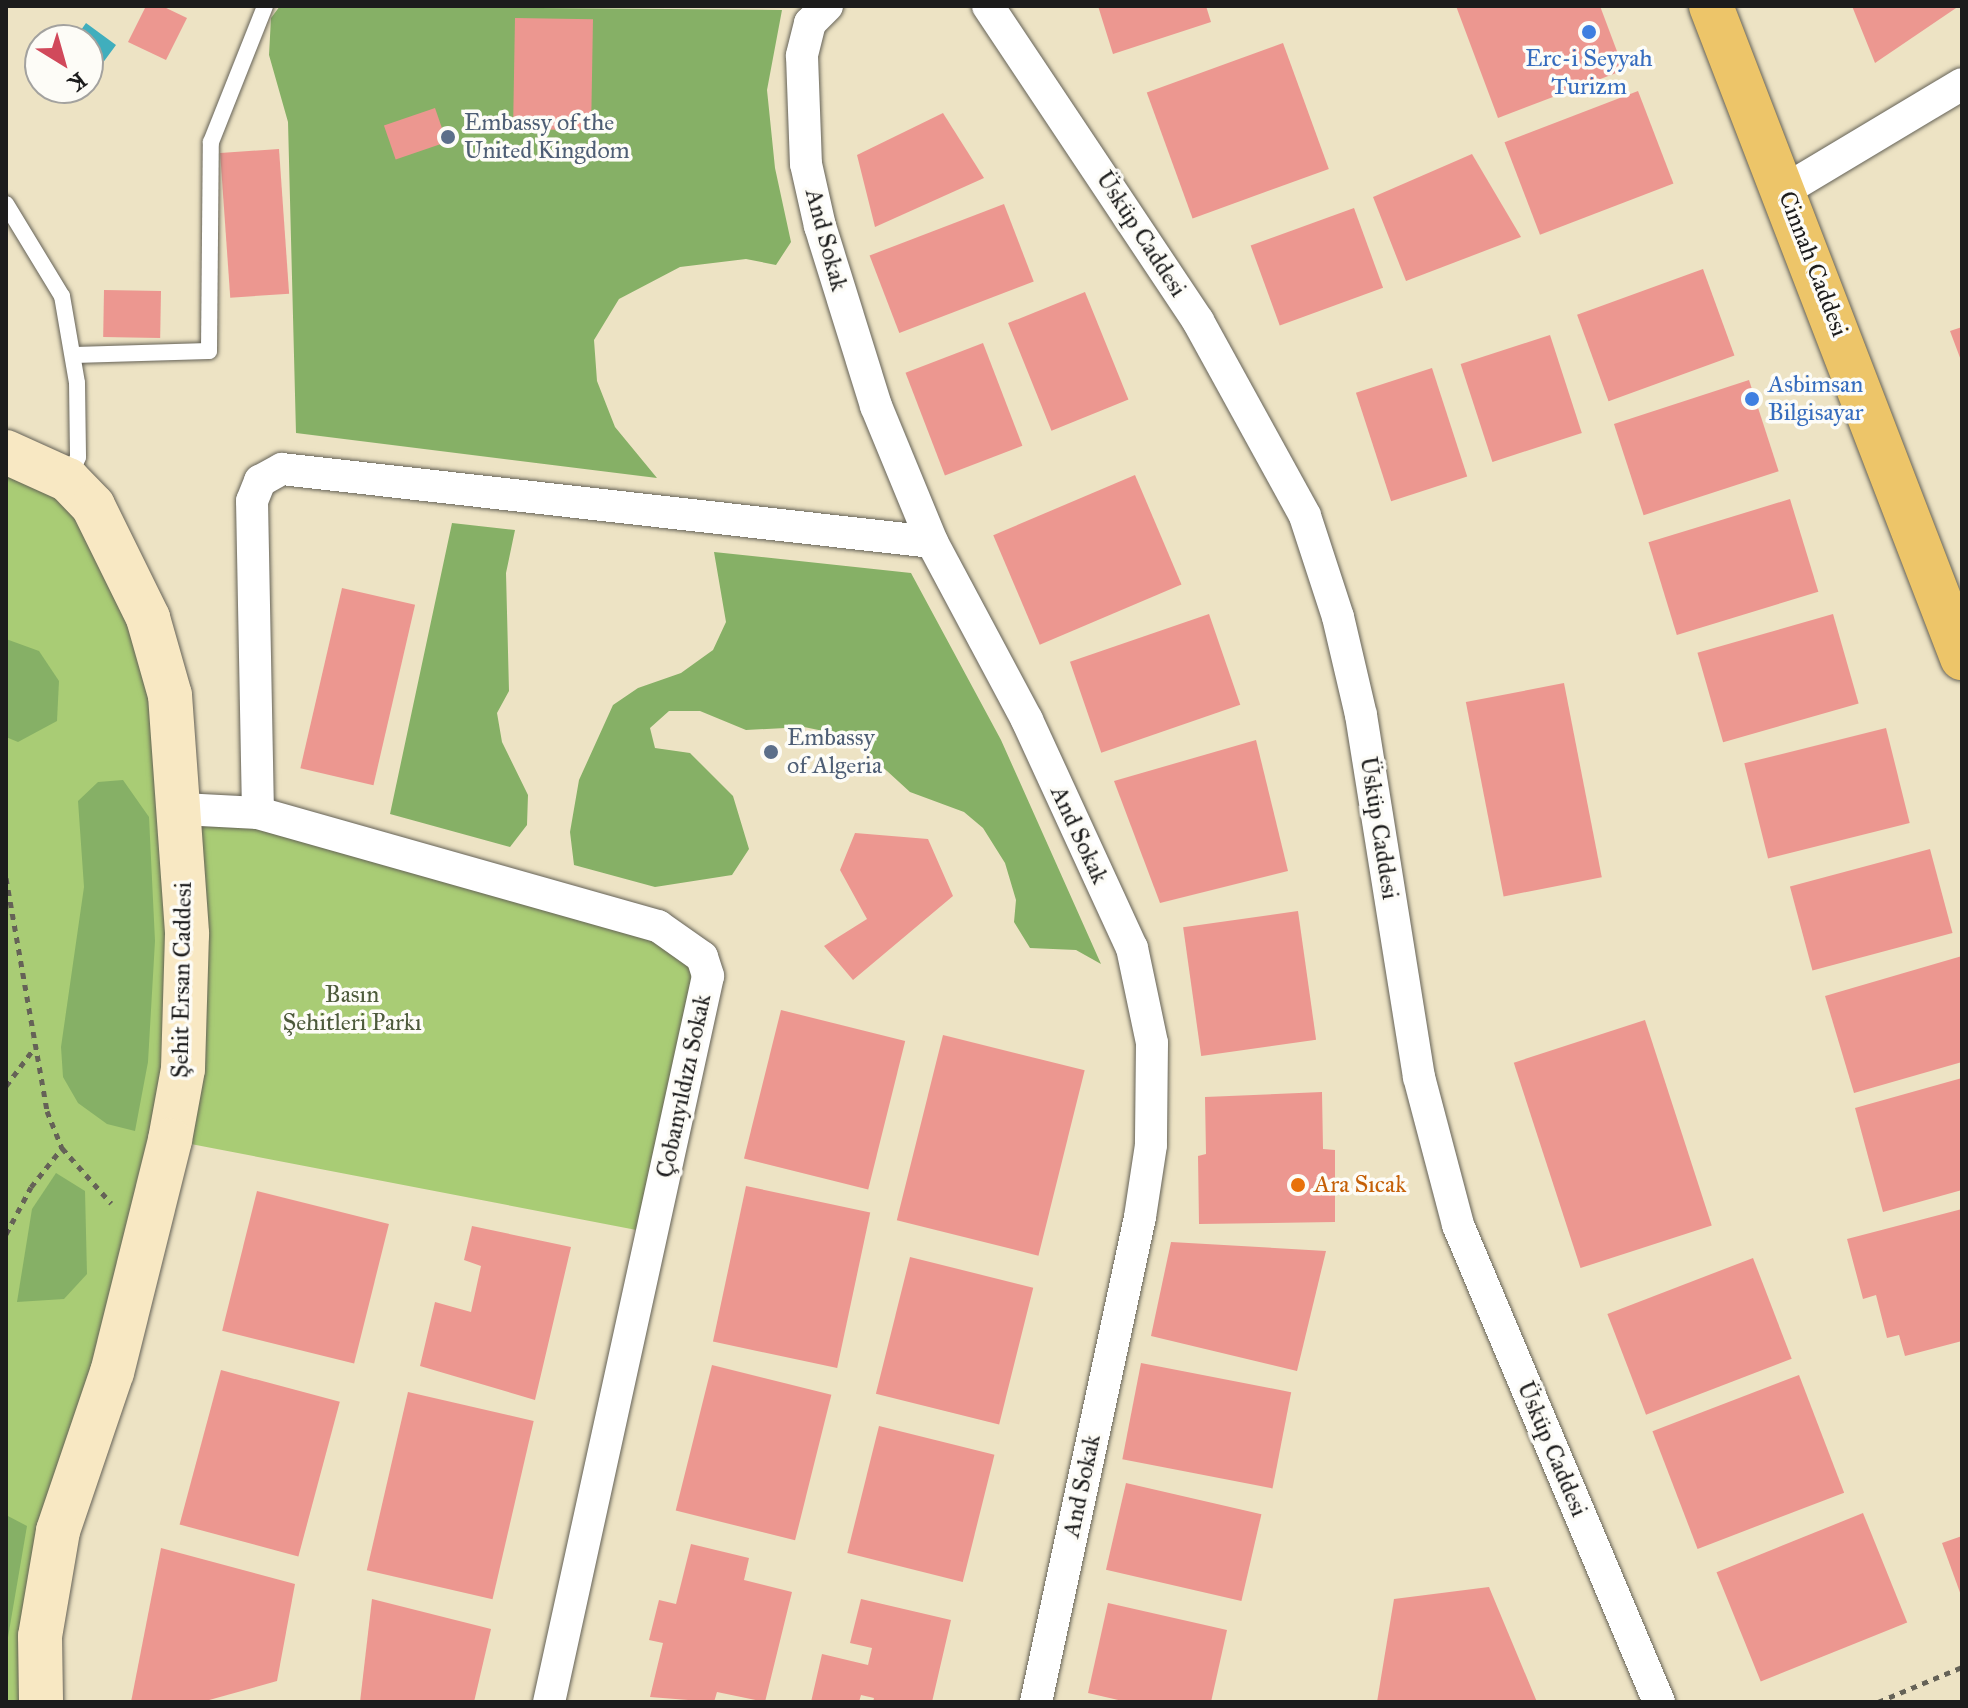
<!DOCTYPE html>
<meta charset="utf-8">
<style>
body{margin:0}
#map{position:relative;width:1968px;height:1708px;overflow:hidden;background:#ede3c4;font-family:"IM FELL Great Primer",serif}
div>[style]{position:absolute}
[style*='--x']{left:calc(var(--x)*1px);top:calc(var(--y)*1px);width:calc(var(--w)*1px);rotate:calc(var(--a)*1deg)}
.green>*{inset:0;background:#a9cc75}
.forest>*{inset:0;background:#86b066}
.water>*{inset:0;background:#40aebd}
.building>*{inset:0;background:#ec9790;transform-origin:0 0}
.path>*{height:5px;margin-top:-2.5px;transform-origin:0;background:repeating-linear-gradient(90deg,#656257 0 6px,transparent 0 12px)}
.roads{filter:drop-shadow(0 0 2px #656257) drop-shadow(0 0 2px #656257)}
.service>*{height:16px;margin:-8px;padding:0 8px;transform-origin:8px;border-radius:8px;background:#fff}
.minor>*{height:32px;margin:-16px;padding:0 16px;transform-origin:16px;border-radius:16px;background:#fff}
.secondary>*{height:44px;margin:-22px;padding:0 22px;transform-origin:22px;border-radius:22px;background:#f8e8c3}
.primary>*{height:44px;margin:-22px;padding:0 22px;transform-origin:22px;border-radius:22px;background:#edc569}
.dots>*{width:22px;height:22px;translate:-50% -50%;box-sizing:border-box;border:4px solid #fdfcf7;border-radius:50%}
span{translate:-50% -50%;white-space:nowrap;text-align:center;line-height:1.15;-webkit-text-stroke:7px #fdfcf7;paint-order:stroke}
.shop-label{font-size:24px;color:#366cbe}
.left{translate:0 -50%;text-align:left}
.service-label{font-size:24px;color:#4e5e75}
.street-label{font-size:24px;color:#1c1c1c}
.park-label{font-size:24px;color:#4d5a3b}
.food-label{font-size:24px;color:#c56008}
.frame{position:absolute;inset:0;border:8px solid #1c1c1c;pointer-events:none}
.north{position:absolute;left:24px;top:24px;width:80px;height:80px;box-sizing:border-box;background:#fdfcf7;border:2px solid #a3a29f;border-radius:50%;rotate:143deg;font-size:22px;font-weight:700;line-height:32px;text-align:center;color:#1c1c1c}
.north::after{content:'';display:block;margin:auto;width:28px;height:36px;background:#d1495b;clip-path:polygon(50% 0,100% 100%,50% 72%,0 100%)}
</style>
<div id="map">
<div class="green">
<i style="clip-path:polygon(6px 452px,93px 506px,182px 809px,258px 813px,702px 957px,652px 1233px,170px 1140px,112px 1372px,41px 1702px,6px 1702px)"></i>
</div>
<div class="forest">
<i style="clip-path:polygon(280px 6px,782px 10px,767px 90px,775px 168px,791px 242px,776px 265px,746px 259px,680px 267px,619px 299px,594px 340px,597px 381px,615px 427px,657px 478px,296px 433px,288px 122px,269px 55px,271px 18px)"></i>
<i style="clip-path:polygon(452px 523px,515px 530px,506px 573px,509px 691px,497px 713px,502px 742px,528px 795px,527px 825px,510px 847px,390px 814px)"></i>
<i style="clip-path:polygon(714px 552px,911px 573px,1001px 740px,1101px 964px,1076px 950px,1030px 948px,1014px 922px,1016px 900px,1005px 863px,983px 828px,964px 812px,910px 792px,864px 750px,838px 734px,804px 727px,746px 730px,700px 711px,669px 711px,650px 728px,655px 748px,690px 753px,733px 796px,749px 849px,732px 875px,655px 887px,574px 865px,570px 832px,579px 780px,613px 705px,638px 688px,681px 673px,713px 650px,726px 622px)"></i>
<i style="clip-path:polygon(6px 639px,39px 651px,59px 681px,57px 721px,18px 742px,6px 737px)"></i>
<i style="clip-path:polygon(123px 780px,149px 817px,155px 941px,148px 1062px,135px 1131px,107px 1124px,78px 1103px,63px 1077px,61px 1047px,84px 887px,78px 801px,98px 782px)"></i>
<i style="clip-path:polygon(56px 1173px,85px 1191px,87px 1274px,64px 1299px,17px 1302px,32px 1209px)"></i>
<i style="clip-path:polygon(6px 1515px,27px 1526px,6px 1649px)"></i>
</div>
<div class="water">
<i style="clip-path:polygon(86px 23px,116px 45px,88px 83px,88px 40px,74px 40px)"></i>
</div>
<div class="building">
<i style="clip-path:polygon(146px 6px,162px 6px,187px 18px,166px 60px,128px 42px)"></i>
<i style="clip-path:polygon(1098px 6px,1206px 6px,1211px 22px,1113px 54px)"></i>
<i style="clip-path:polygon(1456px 6px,1600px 6px,1624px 70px,1498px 118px)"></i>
<i style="clip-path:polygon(1852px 6px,1959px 6px,1875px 63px)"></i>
<i style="left:515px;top:18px;width:78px;height:111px;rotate:1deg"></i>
<i style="left:1283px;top:43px;width:134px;height:145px;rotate:70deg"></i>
<i style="left:1638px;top:91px;width:99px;height:143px;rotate:69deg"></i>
<i style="left:435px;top:108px;width:36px;height:54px;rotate:71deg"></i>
<i style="clip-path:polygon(943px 113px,984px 178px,875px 227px,857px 155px)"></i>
<i style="left:279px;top:149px;width:145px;height:59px;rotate:86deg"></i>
<i style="clip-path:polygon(1472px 154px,1521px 237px,1406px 281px,1373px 197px)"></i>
<i style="left:1004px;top:204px;width:83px;height:144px;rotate:69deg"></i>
<i style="left:1354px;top:208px;width:85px;height:110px;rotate:70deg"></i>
<i style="left:1703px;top:269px;width:92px;height:134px;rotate:70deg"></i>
<i style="left:104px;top:290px;width:57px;height:47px;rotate:1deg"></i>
<i style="left:1085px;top:292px;width:116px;height:83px;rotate:68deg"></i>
<i style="clip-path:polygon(1962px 327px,1962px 363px,1950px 331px)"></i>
<i style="left:1550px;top:335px;width:103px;height:94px;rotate:72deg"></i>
<i style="left:983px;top:343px;width:110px;height:83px;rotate:69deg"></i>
<i style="left:1432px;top:368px;width:114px;height:80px;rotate:72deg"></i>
<i style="left:1749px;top:380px;width:96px;height:142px;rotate:72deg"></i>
<i style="left:1135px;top:475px;width:119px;height:154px;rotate:67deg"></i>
<i style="left:1790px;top:499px;width:97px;height:148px;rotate:73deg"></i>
<i style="left:342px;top:588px;width:75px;height:185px;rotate:13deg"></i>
<i style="left:1209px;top:614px;width:96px;height:147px;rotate:71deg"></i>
<i style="left:1833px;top:614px;width:93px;height:141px;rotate:74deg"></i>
<i style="left:1564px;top:683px;width:198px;height:100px;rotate:79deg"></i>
<i style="left:1886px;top:728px;width:98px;height:146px;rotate:76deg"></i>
<i style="clip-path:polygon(1256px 740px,1288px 871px,1160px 903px,1114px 781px)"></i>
<i style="clip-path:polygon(855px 833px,928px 839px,953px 896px,853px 980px,824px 946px,867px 919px,840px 870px)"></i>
<i style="left:1930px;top:849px;width:87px;height:145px;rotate:75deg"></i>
<i style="left:1298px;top:911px;width:130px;height:116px;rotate:82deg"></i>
<i style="clip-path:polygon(1962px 956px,1962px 1062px,1854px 1093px,1825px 996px)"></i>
<i style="left:781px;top:1010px;width:128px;height:153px;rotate:14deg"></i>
<i style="left:1645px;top:1020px;width:216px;height:138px;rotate:72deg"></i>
<i style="left:943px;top:1035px;width:146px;height:191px;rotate:14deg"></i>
<i style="clip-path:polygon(1962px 1078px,1962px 1190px,1883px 1212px,1855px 1108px)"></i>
<i style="clip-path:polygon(1322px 1092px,1323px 1149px,1335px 1150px,1335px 1222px,1199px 1224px,1198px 1156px,1206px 1154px,1205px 1097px)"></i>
<i style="left:746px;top:1186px;width:127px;height:159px;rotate:12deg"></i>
<i style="left:257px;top:1191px;width:136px;height:144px;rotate:14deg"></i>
<i style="clip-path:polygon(1962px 1209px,1962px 1341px,1905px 1356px,1899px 1335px,1887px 1338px,1876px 1295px,1863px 1299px,1847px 1239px)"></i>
<i style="clip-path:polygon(472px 1226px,571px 1247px,535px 1400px,420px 1366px,435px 1302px,471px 1312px,481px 1266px,464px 1260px)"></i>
<i style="clip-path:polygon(1171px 1242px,1326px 1251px,1297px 1371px,1151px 1336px)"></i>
<i style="left:910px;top:1257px;width:127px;height:141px;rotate:14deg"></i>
<i style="left:1753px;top:1258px;width:108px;height:156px;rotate:69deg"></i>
<i style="left:1141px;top:1363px;width:153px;height:98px;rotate:11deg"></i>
<i style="left:712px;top:1365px;width:123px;height:150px;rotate:14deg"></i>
<i style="left:221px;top:1370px;width:123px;height:160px;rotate:15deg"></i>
<i style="left:1799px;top:1375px;width:126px;height:157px;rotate:69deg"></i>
<i style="left:408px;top:1392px;width:129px;height:183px;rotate:13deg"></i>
<i style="left:879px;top:1426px;width:119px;height:131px;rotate:14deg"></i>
<i style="left:1126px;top:1483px;width:139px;height:89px;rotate:13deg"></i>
<i style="left:1863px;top:1513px;width:118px;height:158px;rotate:68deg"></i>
<i style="clip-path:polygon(1962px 1536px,1962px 1598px,1942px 1543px)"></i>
<i style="clip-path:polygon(691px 1544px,749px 1558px,744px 1580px,792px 1592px,765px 1702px,717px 1692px,714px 1702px,650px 1697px,663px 1643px,649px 1640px,659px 1600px,676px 1604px)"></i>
<i style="clip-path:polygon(161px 1548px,295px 1584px,277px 1681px,202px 1702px,131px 1702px)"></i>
<i style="clip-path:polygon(1489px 1587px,1537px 1702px,1377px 1702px,1394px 1599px)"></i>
<i style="clip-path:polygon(372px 1599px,491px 1629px,474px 1702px,360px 1702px)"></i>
<i style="clip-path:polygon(861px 1599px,951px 1620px,932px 1702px,873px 1702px,874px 1698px,861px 1695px,859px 1702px,811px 1702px,822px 1654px,868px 1665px,872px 1648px,850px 1643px)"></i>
<i style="clip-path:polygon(1108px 1603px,1227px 1630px,1211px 1702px,1127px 1702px,1088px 1693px)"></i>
</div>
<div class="path">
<i style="--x:6;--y:878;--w:237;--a:80"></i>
<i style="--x:47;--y:1111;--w:40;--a:68"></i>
<i style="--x:62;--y:1148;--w:74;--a:48.3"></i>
<i style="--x:6;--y:1086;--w:44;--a:-53.4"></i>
<i style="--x:6;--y:1234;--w:53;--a:-62"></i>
<i style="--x:31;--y:1187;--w:50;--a:-51.5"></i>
<i style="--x:1878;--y:1702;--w:91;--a:-22.6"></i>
</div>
<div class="roads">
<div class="service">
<i style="--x:6;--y:204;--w:108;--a:58.7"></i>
<i style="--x:62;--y:296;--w:88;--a:80.2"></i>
<i style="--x:77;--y:383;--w:74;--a:89.2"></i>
<i style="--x:78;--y:457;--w:23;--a:113"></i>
<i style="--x:74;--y:355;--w:135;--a:-1.7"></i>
<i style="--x:209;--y:351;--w:209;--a:-89.5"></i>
<i style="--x:211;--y:142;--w:146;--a:-68.3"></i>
</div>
<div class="minor">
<i style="--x:827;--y:6;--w:24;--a:135"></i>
<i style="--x:810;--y:23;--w:34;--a:104"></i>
<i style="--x:802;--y:56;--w:108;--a:87.9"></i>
<i style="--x:806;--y:164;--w:64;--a:77.3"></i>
<i style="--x:820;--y:226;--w:189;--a:72.7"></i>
<i style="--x:876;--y:406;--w:147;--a:67.6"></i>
<i style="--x:932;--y:542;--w:202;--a:61.9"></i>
<i style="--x:1027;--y:720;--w:251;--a:65.3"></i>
<i style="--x:1132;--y:948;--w:97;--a:78.1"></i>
<i style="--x:1152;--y:1043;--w:102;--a:90.6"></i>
<i style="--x:1151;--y:1145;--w:73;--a:98.7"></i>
<i style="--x:1140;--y:1217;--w:496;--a:102.1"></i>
<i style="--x:988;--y:6;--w:379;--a:56.3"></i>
<i style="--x:1198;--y:321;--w:222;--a:61.2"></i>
<i style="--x:1305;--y:516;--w:106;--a:71.9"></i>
<i style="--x:1338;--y:617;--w:101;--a:76.8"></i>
<i style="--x:1361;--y:715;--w:367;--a:80.9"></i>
<i style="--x:1419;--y:1077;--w:153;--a:75.2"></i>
<i style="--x:1458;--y:1225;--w:518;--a:67.15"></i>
<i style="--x:1785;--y:190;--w:206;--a:-30.9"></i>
<i style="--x:182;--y:809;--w:76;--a:3"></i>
<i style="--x:258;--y:813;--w:416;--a:15.8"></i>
<i style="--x:658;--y:926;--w:54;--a:35.2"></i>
<i style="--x:702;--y:957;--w:20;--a:72"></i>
<i style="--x:708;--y:976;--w:743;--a:102.35"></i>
<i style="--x:258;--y:813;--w:312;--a:-91.1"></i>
<i style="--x:252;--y:501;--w:22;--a:-68"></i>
<i style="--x:260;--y:481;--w:25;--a:-29"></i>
<i style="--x:282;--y:469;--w:654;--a:6.41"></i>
</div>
<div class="secondary">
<i style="--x:6;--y:452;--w:68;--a:24.3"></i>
<i style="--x:68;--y:480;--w:36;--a:46"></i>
<i style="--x:93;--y:506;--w:125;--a:63.8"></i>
<i style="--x:148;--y:618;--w:80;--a:74.1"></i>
<i style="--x:170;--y:695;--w:240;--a:85.9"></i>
<i style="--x:187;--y:934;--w:135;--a:91.7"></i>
<i style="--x:183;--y:1069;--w:72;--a:100.4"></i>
<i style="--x:170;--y:1140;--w:239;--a:104"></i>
<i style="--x:112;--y:1372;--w:168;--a:108.8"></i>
<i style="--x:58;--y:1531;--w:107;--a:99.7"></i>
<i style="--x:40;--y:1636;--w:66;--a:89.1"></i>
</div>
<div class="primary">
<i style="--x:1711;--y:6;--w:699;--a:68.94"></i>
</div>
</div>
<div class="dots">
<i style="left:1589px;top:32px;background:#3f7fe0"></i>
<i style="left:448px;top:137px;background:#5c6f8a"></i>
<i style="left:1752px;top:399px;background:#3f7fe0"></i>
<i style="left:771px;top:752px;background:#5c6f8a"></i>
<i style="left:1298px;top:1185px;background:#e8710a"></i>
</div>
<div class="shop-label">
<span style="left:1589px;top:73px">Erc-i Seyyah<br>Turizm</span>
<span class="left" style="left:1768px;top:399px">Asbimsan<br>Bilgisayar</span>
</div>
<div class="service-label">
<span class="left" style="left:464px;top:137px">Embassy of the<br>United Kingdom</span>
<span class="left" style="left:787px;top:752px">Embassy<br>of Algeria</span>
</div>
<div class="street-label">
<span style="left:1141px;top:234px;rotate:57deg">Üsküp Caddesi</span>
<span style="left:826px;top:240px;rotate:75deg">And Sokak</span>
<span style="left:1813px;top:264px;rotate:69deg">Cinnah Caddesi</span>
<span style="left:1379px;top:828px;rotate:81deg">Üsküp Caddesi</span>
<span style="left:1079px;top:835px;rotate:65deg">And Sokak</span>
<span style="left:182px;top:980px;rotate:-89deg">Şehit Ersan Caddesi</span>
<span style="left:684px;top:1086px;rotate:-78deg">Çobanyıldızı Sokak</span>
<span style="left:1552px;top:1449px;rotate:67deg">Üsküp Caddesi</span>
<span style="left:1082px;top:1486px;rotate:-78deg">And Sokak</span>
</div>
<div class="park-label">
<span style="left:352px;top:1009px">Basın<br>Şehitleri Parkı</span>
</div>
<div class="food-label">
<span class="left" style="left:1314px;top:1185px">Ara Sıcak</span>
</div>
<div class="frame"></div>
<div class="north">K</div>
</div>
